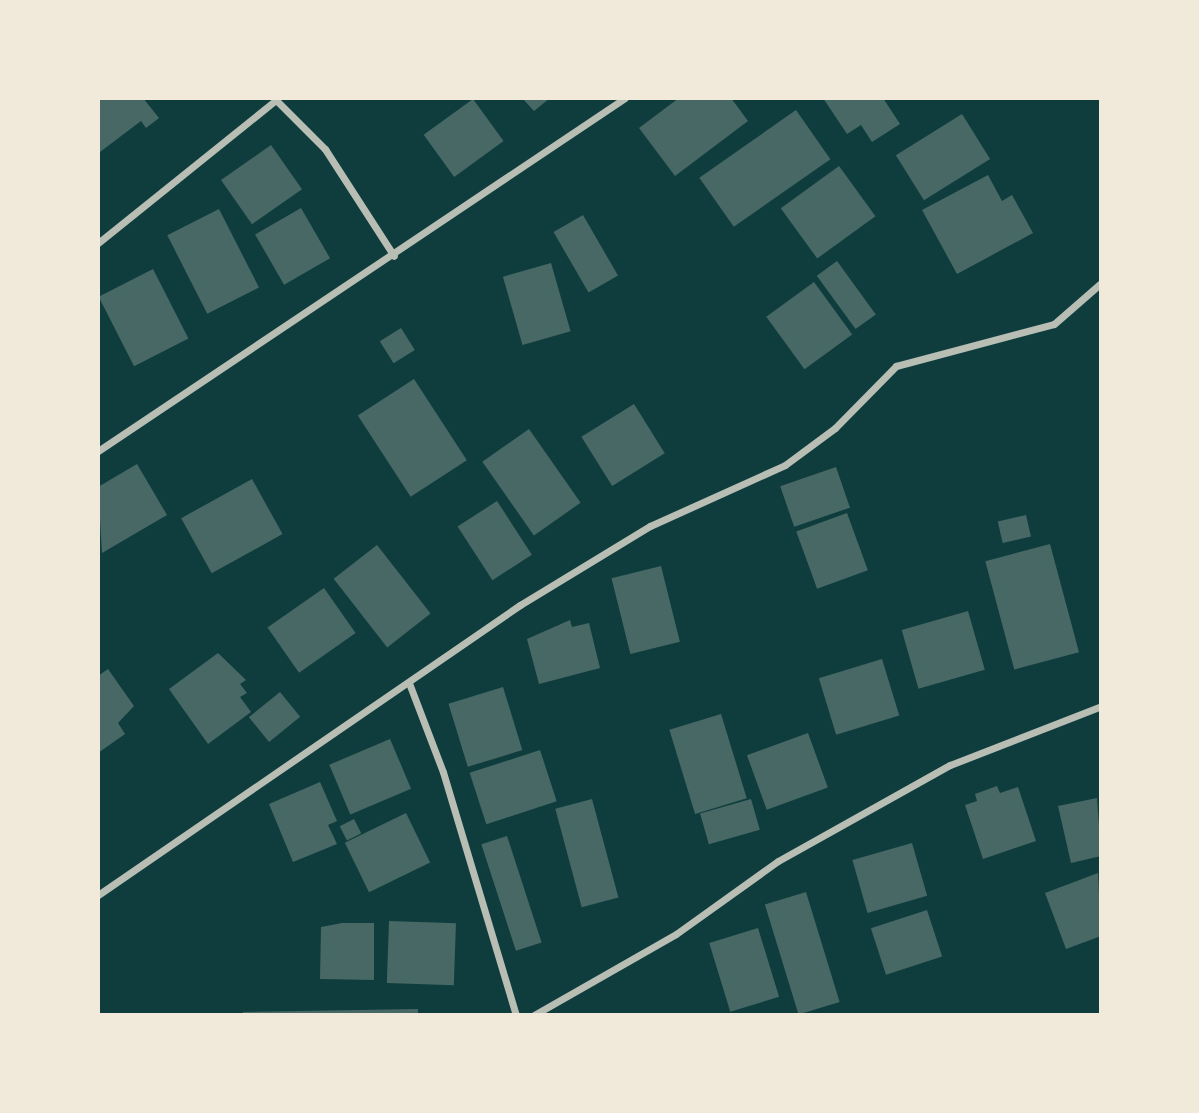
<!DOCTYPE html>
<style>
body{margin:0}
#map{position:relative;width:1199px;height:1113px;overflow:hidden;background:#0f3d3e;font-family:Merriweather,serif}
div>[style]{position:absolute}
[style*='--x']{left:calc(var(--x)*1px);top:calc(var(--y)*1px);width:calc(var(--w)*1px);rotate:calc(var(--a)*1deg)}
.building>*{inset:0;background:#486865;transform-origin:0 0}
.minor>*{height:7px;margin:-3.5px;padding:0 3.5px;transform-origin:3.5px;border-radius:3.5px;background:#b8beb3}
span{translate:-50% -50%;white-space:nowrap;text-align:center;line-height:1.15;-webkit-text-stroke:5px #f1e9da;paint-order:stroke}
.frame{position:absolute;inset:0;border:100px solid #f1e9da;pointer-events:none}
</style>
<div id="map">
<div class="building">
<i style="clip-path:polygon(98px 98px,143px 98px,159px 118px,146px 128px,141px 121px,100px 152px)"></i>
<i style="clip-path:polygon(522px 98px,550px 98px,534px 111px)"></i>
<i style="clip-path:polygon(679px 98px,731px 98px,748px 121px,675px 176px,639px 128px)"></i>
<i style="clip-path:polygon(823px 98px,883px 98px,900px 124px,872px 142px,861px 125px,847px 134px)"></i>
<i style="left:473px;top:99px;width:52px;height:61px;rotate:54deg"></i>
<i style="left:796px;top:110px;width:60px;height:118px;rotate:55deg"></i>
<i style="left:962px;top:114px;width:53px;height:78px;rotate:58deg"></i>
<i style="left:271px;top:145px;width:54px;height:61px;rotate:55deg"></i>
<i style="left:839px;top:166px;width:62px;height:72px;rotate:54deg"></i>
<i style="clip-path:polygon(988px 175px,1002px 201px,1012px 195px,1033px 233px,957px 274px,922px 210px)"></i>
<i style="left:301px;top:208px;width:58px;height:53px;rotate:60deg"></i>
<i style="left:219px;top:209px;width:88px;height:58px;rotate:63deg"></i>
<i style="left:583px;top:215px;width:70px;height:34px;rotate:60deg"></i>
<i style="left:837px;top:261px;width:66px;height:25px;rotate:54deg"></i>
<i style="left:551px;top:263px;width:71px;height:50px;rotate:74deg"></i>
<i style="left:153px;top:269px;width:78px;height:61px;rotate:63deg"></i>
<i style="left:814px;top:282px;width:65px;height:59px;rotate:54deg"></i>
<i style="left:401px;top:328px;width:26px;height:25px;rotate:58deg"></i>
<i style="left:414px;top:379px;width:97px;height:67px;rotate:57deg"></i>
<i style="left:634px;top:404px;width:58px;height:62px;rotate:58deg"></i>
<i style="left:529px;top:429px;width:90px;height:57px;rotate:55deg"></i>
<i style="clip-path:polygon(137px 464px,167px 515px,102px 553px,98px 487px)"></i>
<i style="left:836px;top:467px;width:43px;height:59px;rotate:71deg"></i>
<i style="left:252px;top:479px;width:63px;height:81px;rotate:61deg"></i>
<i style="left:497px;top:501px;width:64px;height:47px;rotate:57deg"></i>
<i style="left:847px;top:513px;width:61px;height:54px;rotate:70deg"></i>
<i style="left:1026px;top:515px;width:22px;height:29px;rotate:77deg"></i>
<i style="left:1050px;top:544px;width:112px;height:67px;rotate:75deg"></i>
<i style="left:377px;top:545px;width:87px;height:55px;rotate:52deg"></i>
<i style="left:661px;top:566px;width:78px;height:51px;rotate:76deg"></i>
<i style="left:324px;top:588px;width:55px;height:69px;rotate:55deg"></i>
<i style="left:968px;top:611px;width:61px;height:69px;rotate:74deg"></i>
<i style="clip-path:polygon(570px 620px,572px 627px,589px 623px,600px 668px,539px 684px,527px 639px)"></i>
<i style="clip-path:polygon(218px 653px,246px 680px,240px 684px,247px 693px,240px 697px,251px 712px,208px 744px,169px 689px)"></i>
<i style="left:882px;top:659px;width:59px;height:66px;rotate:73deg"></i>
<i style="clip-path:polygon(108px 669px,134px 706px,118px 723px,125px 734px,98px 753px,98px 676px)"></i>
<i style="left:503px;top:687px;width:66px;height:57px;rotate:73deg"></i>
<i style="left:280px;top:692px;width:32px;height:40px;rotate:51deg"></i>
<i style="left:721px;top:714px;width:88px;height:54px;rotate:73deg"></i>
<i style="left:808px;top:733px;width:58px;height:65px;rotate:70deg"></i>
<i style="left:390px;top:739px;width:54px;height:66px;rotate:67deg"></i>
<i style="left:540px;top:750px;width:54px;height:74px;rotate:72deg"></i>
<i style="clip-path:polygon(320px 782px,337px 821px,328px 825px,337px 844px,293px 862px,269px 804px)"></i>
<i style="clip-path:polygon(997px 786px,1000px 793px,1018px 787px,1036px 841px,983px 859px,965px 805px,977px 801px,975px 794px)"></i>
<i style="clip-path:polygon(1097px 798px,1101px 856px,1071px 863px,1058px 806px)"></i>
<i style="left:592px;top:799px;width:102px;height:38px;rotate:75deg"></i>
<i style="left:751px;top:799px;width:32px;height:53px;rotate:74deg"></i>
<i style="left:406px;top:813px;width:55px;height:68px;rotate:64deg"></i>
<i style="left:354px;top:819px;width:16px;height:16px;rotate:63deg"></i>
<i style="left:507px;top:836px;width:112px;height:27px;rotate:72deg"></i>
<i style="left:912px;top:843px;width:55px;height:62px;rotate:74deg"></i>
<i style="clip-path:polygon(1098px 873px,1101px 936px,1066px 949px,1045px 893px)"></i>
<i style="left:806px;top:892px;width:115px;height:43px;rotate:73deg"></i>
<i style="left:927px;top:910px;width:49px;height:59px;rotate:72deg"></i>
<i style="left:389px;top:921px;width:67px;height:62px;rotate:2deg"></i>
<i style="clip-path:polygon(342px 923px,374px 923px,374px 980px,320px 979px,321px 927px)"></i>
<i style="left:758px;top:928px;width:72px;height:51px;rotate:73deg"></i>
<i style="clip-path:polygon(418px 1009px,418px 1015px,243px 1015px,243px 1012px)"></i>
</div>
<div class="minor">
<i style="--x:275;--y:99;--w:71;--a:45"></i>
<i style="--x:325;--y:149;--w:127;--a:57.2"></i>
<i style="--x:98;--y:243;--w:228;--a:-38.8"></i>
<i style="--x:98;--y:451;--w:634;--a:-33.82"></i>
<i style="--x:409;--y:683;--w:95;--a:69.1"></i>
<i style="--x:443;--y:772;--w:254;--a:73.3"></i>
<i style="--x:98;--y:895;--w:512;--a:-34.5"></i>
<i style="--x:520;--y:605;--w:152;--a:-31.3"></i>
<i style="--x:650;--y:526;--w:148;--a:-24.3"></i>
<i style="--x:785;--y:465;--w:62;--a:-36.5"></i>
<i style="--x:835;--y:428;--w:87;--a:-45.5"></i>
<i style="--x:896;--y:366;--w:163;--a:-14.9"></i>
<i style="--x:1054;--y:324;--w:62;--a:-41.1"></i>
<i style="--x:534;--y:1015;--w:163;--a:-29.7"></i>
<i style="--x:676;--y:934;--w:125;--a:-35.6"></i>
<i style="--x:778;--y:861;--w:197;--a:-29.2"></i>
<i style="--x:950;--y:765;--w:162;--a:-21.3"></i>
</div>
<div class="frame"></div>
</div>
